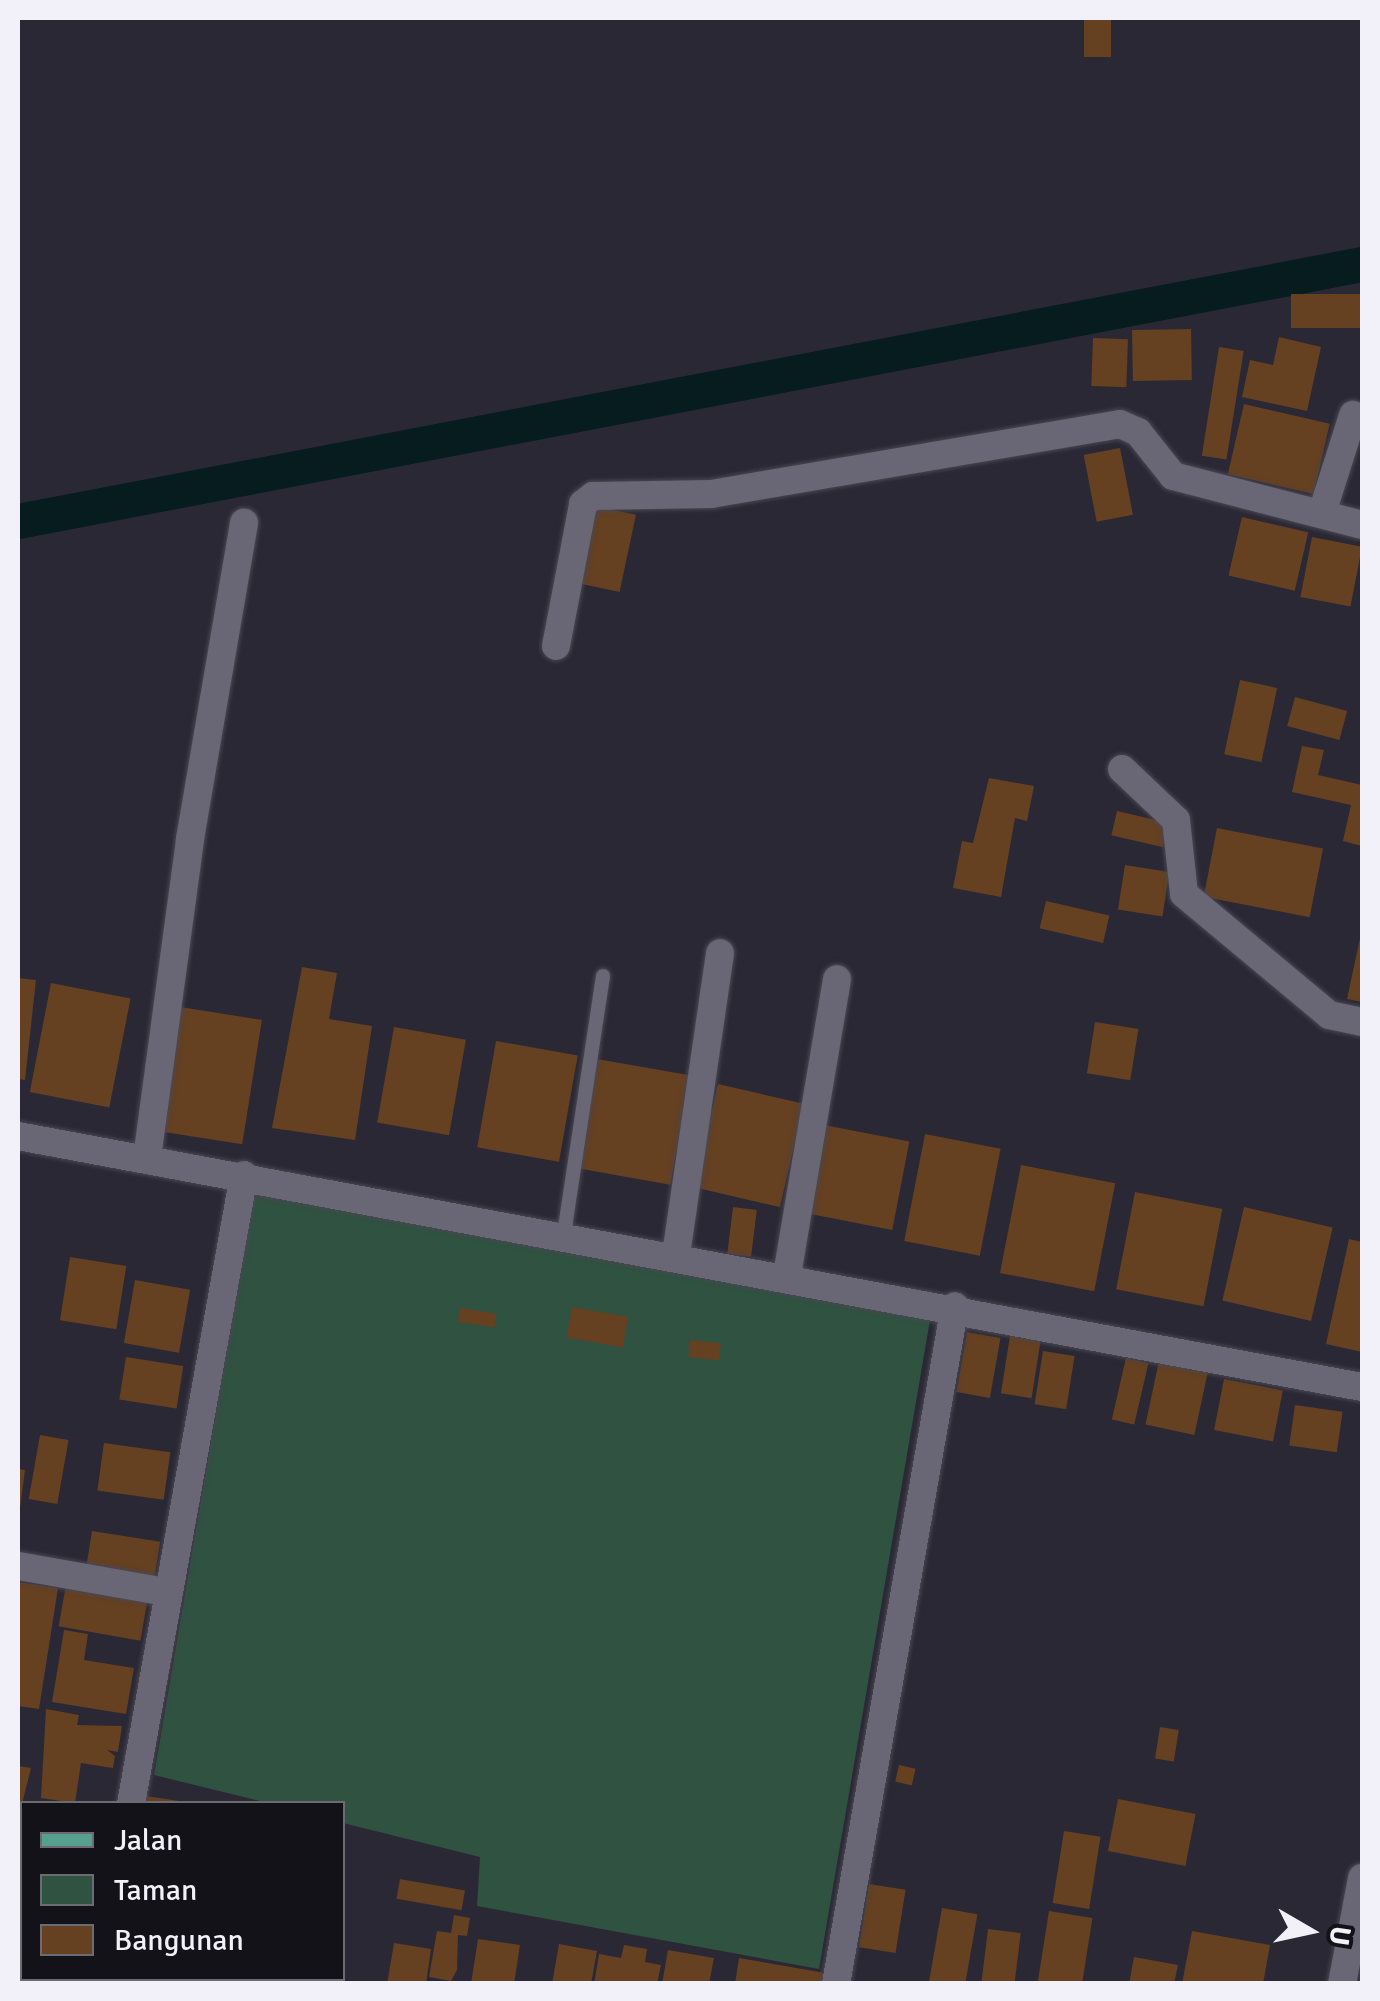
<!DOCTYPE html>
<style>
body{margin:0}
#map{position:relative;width:1380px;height:2001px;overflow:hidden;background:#2a2835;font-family:Signika,sans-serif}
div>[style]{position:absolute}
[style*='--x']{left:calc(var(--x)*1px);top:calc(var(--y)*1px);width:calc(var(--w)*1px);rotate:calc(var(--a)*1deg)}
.green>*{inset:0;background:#2f5241}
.canal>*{height:35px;margin:-17.5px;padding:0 17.5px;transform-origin:17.5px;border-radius:17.5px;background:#061c1e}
.building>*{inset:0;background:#654021;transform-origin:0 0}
.roads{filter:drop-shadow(0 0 2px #494751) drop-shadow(0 0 2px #494751)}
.lane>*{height:14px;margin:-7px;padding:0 7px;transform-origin:7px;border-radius:7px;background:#696675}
.street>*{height:28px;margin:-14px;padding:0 14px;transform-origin:14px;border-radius:14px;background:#696675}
.primary>*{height:30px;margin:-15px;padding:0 15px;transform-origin:15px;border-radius:15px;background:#55a08f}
span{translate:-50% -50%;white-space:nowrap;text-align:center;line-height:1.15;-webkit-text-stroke:8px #131218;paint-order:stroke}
.frame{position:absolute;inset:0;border:20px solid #f2f1f9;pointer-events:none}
.legend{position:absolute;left:20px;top:1801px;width:325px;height:180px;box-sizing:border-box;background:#131218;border:2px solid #6c6b72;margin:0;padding:12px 18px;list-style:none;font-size:30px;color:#f2f1f9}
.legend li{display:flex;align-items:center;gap:20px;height:50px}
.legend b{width:50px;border:2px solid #6c6b72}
.north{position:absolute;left:1260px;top:1881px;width:100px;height:100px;-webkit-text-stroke:8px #131218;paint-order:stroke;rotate:99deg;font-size:28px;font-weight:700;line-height:40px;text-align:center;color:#f2f1f9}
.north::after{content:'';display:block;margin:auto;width:35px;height:45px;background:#f2f1f9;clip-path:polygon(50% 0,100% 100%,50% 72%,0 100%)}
</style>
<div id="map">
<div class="green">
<i style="clip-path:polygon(254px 1191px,930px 1320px,819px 1969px,477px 1906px,480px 1857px,343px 1823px,342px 1804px,268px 1803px,154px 1775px)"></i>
</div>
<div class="canal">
<i style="--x:18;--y:521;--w:1368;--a:-10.83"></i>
</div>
<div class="building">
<i style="left:1084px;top:18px;width:27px;height:39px"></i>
<i style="left:1362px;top:294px;width:34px;height:71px;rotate:90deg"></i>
<i style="left:1191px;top:329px;width:51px;height:59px;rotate:89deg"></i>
<i style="clip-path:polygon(1279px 337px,1321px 347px,1307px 411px,1242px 397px,1250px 360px,1273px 365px)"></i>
<i style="left:1093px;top:338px;width:35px;height:48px;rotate:2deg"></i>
<i style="left:1219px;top:347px;width:25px;height:110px;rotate:9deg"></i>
<i style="left:1244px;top:404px;width:88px;height:72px;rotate:13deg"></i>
<i style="left:1120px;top:448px;width:68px;height:37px;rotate:79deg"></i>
<i style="left:590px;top:505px;width:47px;height:79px;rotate:12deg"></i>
<i style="left:1242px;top:517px;width:68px;height:60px;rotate:13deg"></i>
<i style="left:1312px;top:537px;width:51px;height:61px;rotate:11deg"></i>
<i style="left:1240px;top:680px;width:38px;height:76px;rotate:12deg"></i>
<i style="left:1295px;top:697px;width:54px;height:30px;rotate:15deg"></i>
<i style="clip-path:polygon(1302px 746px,1324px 750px,1318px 775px,1362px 785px,1362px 846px,1343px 841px,1351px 805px,1292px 792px)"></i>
<i style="clip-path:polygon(989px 778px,1034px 786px,1027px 821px,1015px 818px,1001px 897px,953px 888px,962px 841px,973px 843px)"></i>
<i style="left:1117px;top:811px;width:53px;height:25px;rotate:13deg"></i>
<i style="left:1217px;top:828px;width:108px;height:70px;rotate:11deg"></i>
<i style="left:1125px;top:865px;width:45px;height:45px;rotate:9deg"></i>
<i style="left:1046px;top:901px;width:65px;height:28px;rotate:13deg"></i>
<i style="clip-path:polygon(1362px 929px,1362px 1002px,1347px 999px)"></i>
<i style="clip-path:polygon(302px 967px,337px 973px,329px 1019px,372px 1026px,355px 1140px,272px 1128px)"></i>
<i style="clip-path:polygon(18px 978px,36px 980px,25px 1080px,18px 1079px)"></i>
<i style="left:51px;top:983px;width:81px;height:111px;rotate:11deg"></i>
<i style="left:174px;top:1006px;width:89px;height:126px;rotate:9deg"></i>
<i style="left:1095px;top:1022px;width:44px;height:52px;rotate:9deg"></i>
<i style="left:394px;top:1027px;width:73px;height:97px;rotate:10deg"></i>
<i style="left:496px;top:1041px;width:83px;height:108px;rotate:10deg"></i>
<i style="left:597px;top:1059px;width:94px;height:111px;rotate:10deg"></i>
<i style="left:718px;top:1084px;width:88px;height:106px;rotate:13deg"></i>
<i style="left:824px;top:1125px;width:87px;height:90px;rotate:11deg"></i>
<i style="left:925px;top:1134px;width:77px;height:109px;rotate:11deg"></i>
<i style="left:1021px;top:1165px;width:96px;height:110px;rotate:11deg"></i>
<i style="left:1135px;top:1192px;width:89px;height:99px;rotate:11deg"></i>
<i style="left:733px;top:1207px;width:24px;height:47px;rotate:7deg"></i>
<i style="left:1244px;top:1207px;width:91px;height:96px;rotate:13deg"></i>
<i style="clip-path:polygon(1349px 1239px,1362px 1242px,1362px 1352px,1326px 1344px)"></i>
<i style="left:70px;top:1257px;width:57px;height:64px;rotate:9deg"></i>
<i style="left:135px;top:1280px;width:56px;height:64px;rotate:10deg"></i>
<i style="left:572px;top:1307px;width:57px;height:31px;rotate:10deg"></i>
<i style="left:460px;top:1308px;width:37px;height:14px;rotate:9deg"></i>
<i style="left:967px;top:1332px;width:34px;height:61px;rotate:10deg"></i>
<i style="left:1010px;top:1336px;width:31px;height:58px;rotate:9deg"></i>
<i style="left:690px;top:1340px;width:31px;height:17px;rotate:6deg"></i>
<i style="left:1043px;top:1351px;width:32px;height:54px;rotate:9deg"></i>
<i style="left:126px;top:1357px;width:58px;height:43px;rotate:9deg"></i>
<i style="left:1126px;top:1358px;width:23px;height:63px;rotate:13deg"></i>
<i style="left:1159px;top:1361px;width:50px;height:65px;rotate:12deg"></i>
<i style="left:1224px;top:1379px;width:60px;height:52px;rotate:11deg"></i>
<i style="left:1295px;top:1405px;width:48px;height:41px;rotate:8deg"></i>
<i style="left:40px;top:1435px;width:29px;height:65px;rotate:10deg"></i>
<i style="left:104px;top:1443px;width:67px;height:48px;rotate:8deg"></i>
<i style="clip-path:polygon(18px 1469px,25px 1470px,20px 1508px,18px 1508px)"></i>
<i style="left:92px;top:1531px;width:69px;height:37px;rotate:9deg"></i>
<i style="left:67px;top:1579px;width:83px;height:48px;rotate:10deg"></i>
<i style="clip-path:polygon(18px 1582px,58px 1588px,39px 1709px,18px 1706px)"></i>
<i style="clip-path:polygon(64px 1630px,88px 1634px,84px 1660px,134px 1668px,126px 1714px,52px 1702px)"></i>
<i style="clip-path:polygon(46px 1709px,79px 1715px,77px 1725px,122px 1726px,118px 1752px,107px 1750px,115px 1756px,113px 1768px,81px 1763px,75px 1803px,41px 1798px)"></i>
<i style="left:1160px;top:1727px;width:19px;height:32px;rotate:9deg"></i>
<i style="left:899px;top:1765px;width:17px;height:17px;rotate:13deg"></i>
<i style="clip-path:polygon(18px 1766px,31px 1768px,22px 1804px,22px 1871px)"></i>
<i style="clip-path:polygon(146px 1796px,179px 1801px,179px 1804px,145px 1804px)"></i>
<i style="left:1118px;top:1799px;width:79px;height:53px;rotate:11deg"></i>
<i style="left:1064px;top:1831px;width:37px;height:73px;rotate:9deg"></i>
<i style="left:400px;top:1879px;width:66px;height:20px;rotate:10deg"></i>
<i style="left:869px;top:1884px;width:37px;height:64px;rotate:9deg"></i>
<i style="left:18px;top:1898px;width:4px;height:45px;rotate:14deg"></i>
<i style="left:942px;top:1908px;width:36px;height:77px;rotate:10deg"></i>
<i style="left:1049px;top:1911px;width:44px;height:74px;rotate:9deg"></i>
<i style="clip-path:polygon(454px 1915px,470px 1918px,467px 1936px,458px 1935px,457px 1970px,451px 1981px,429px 1977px,437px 1931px,451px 1933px)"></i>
<i style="left:988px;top:1929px;width:33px;height:56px;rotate:7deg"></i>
<i style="clip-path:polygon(1192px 1931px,1270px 1945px,1263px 1984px,1182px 1984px)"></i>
<i style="clip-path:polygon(478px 1939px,520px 1945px,514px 1984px,471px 1984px)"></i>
<i style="clip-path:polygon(394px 1943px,431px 1949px,426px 1984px,387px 1984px)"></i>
<i style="clip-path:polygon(559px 1944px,597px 1951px,591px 1984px,552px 1984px)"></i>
<i style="clip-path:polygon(624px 1945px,647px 1949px,645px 1962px,661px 1965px,657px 1984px,594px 1984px,599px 1954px,621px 1958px)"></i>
<i style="clip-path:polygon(668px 1950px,714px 1958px,709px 1984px,662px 1984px)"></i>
<i style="clip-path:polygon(1134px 1957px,1178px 1965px,1174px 1984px,1129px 1984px)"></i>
<i style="clip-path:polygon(739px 1958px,831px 1974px,830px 1984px,735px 1984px)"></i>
</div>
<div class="roads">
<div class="lane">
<i style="--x:564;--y:1234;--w:261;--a:-81.4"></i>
</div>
<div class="street">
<i style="--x:1322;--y:513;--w:103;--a:-72.4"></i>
<i style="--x:556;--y:646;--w:145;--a:-79.2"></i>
<i style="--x:583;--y:504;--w:13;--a:-39"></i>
<i style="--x:593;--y:496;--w:118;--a:-1"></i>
<i style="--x:711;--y:494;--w:415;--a:-9.7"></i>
<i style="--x:1120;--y:424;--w:20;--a:24"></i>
<i style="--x:1138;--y:432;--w:56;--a:51.5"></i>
<i style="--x:1173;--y:476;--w:195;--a:14.5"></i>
<i style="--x:1122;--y:769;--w:74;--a:43.4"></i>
<i style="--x:1176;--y:820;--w:74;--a:83.8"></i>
<i style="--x:1184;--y:894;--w:189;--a:39.8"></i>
<i style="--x:1329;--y:1015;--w:34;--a:12"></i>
<i style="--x:18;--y:1136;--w:1367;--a:10.58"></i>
<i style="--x:147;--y:1158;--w:322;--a:-82.3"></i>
<i style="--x:190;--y:839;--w:321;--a:-80.3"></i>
<i style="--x:676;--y:1255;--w:305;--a:-81.7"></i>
<i style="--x:787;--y:1275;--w:300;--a:-80.4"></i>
<i style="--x:18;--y:1566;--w:149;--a:10"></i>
<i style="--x:131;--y:1804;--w:639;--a:-79.82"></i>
<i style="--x:836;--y:1984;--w:688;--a:-80.05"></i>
<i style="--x:1342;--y:1984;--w:108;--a:-79.3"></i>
</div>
<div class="primary">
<i style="--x:18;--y:1968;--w:4;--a:14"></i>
<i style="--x:74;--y:1978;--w:28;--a:13"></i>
</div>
</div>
<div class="frame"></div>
<ul class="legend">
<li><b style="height:12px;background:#55a08f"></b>Jalan</li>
<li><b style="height:28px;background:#2f5241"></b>Taman</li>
<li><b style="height:28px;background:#654021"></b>Bangunan</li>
</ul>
<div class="north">U</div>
</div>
